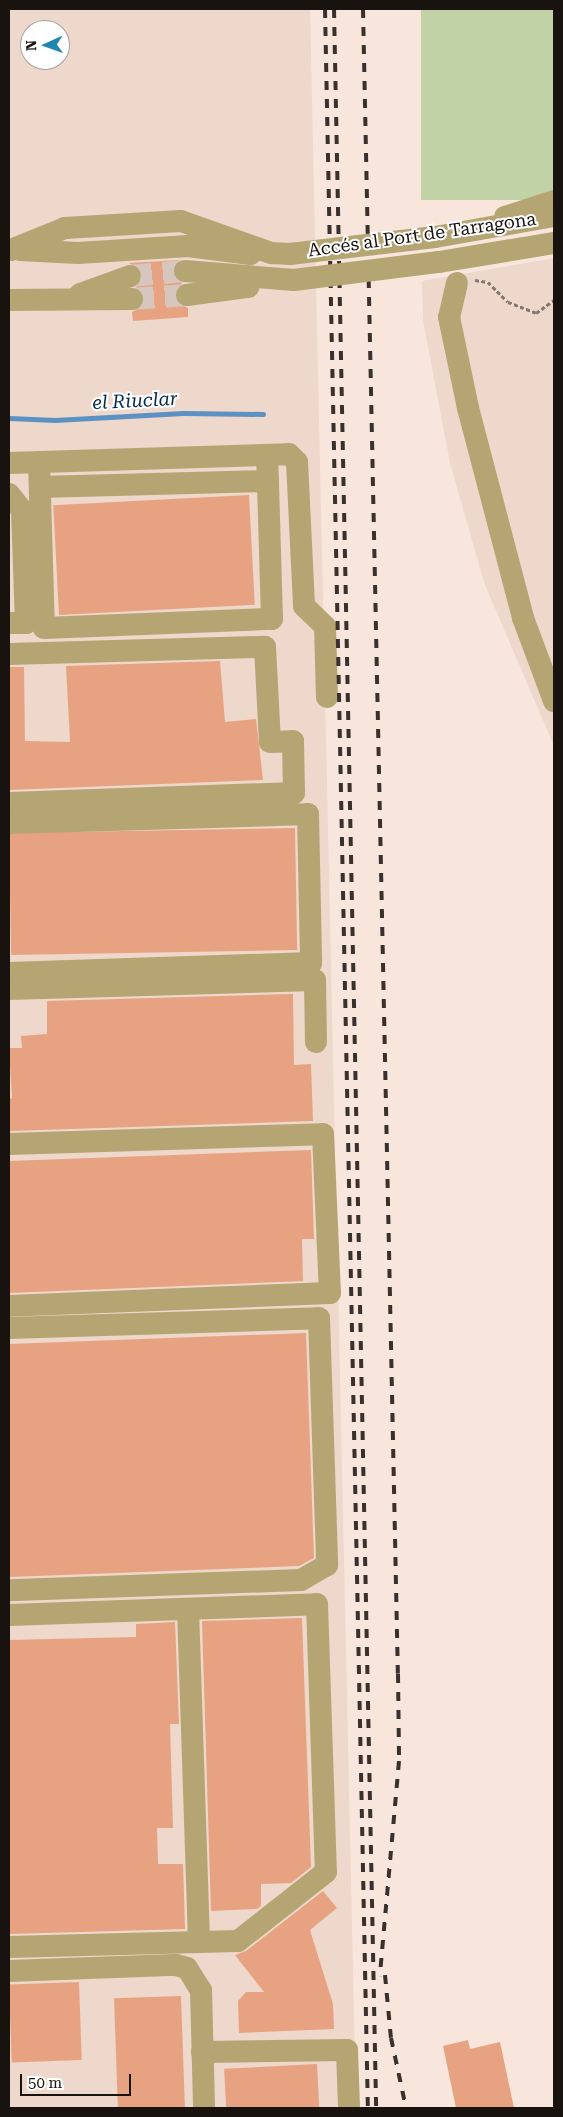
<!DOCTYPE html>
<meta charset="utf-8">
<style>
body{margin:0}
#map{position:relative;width:563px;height:2117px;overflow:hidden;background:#f8e6dd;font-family:"Roboto Serif",serif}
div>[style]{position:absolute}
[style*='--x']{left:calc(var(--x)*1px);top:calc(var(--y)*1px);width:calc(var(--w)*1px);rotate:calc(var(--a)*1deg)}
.industrial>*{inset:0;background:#eed7cb}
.green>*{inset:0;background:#c1d2a7;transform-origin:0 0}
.stream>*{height:4.5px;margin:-2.25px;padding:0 2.25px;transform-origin:2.25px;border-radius:2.25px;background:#5c91c3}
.building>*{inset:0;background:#e7a281;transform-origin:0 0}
.minor-tunnel>*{height:22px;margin-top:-11px;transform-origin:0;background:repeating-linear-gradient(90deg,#d7c6be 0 22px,transparent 0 33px)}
.path>*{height:2.5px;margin-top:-1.25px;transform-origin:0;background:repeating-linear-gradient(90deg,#847872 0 4px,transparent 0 6.5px)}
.minor>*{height:22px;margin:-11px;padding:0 11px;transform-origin:11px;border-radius:11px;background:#b5a573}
.rail>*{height:4px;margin-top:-2px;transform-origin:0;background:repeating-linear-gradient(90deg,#39312e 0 9px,transparent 0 18px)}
.minor-bridge>*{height:22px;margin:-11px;padding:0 11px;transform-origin:11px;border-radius:11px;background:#b5a573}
span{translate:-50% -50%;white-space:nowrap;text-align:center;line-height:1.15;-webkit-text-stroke:4px #fff;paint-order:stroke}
.street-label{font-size:18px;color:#191310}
.water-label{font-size:19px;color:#022c4d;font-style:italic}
.frame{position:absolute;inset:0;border:10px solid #191310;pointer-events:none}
.north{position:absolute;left:20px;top:20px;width:50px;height:50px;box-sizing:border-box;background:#fff;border:1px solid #a3a19f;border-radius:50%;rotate:268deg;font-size:14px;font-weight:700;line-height:20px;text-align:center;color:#191310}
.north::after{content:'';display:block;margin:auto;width:18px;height:22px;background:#1e88b0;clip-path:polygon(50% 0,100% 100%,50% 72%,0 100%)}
.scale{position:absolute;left:20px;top:2074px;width:111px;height:22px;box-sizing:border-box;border:2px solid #191310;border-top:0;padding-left:6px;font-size:15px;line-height:18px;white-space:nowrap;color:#191310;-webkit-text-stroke:4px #fff;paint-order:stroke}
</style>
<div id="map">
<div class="industrial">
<i style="clip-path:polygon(evenodd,9px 9px,310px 9px,356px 2108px,9px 2108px,9px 9px,30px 30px,60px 30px,60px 60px,30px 60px,30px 30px)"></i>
<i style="clip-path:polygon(554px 258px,554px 746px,485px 585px,450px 463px,423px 320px,422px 281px)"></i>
</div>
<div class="green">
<i style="left:421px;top:9px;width:133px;height:191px"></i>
</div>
<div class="stream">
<i style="--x:9;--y:418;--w:46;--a:2.5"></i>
<i style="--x:55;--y:420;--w:128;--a:-3.1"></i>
<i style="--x:183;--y:413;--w:80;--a:0.7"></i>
</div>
<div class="building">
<i style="clip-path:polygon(179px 260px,172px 270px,173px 277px,182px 283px,175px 290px,174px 297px,177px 303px,188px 308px,188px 317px,133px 321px,132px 312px,143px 306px,145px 298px,136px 287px,143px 279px,142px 271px,129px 263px)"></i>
<i style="left:249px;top:495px;width:110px;height:196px;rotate:87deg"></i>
<i style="clip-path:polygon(220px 661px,225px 722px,256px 719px,263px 780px,9px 790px,9px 667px,24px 667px,25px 741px,70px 742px,66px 666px)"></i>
<i style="left:295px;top:828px;width:122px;height:286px;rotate:89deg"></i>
<i style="clip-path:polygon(293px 994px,294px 1065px,311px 1064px,313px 1121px,9px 1131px,9px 1099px,12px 1098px,9px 1048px,22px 1048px,21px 1036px,47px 1034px,47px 1001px)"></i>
<i style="clip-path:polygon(311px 1150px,314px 1239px,302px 1239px,303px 1281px,9px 1293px,9px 1161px)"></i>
<i style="clip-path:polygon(306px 1333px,314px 1558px,299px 1566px,9px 1577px,9px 1344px)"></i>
<i style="clip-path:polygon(302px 1618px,311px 1867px,291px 1883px,261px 1884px,261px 1906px,257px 1909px,211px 1911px,202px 1621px)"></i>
<i style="clip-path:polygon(175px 1622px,179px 1724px,170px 1724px,173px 1828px,157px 1828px,158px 1864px,183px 1864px,185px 1929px,9px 1934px,9px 1640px,136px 1637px,136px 1624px)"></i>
<i style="clip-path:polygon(323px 1891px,337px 1908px,310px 1930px,333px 2004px,334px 2029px,239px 2033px,238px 2001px,246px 1992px,264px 1992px,235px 1955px,246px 1951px)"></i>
<i style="left:79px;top:1982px;width:78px;height:70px;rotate:88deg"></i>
<i style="left:181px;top:1996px;width:112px;height:67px;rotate:88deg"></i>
<i style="clip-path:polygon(468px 2040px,470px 2049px,500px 2042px,514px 2108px,456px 2108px,443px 2046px)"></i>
<i style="left:317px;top:2064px;width:44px;height:93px;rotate:87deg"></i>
</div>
<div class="minor-tunnel">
<i style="--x:130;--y:276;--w:55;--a:-5.2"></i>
<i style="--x:132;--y:299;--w:55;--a:-4.2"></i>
</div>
<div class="path">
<i style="--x:475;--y:280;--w:13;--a:9"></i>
<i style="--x:488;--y:282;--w:28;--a:45"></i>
<i style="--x:508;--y:302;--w:30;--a:21"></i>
<i style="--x:536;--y:313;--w:22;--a:-36"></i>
</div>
<div class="minor">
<i style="--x:505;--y:217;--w:52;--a:-18.1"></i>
<i style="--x:11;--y:250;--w:58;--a:-22.2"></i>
<i style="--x:65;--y:228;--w:116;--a:-3.5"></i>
<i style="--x:181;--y:221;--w:96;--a:19.6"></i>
<i style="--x:271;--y:253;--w:19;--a:3"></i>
<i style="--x:20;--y:250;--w:58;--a:3"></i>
<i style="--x:78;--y:253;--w:110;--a:-3.6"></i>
<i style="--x:188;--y:246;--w:63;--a:7.4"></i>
<i style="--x:185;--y:271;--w:109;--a:4.7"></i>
<i style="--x:457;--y:283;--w:35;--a:103"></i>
<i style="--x:449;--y:317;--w:93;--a:78.2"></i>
<i style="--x:468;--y:408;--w:217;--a:75.3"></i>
<i style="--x:523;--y:618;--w:89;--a:69.5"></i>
<i style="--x:80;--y:294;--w:53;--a:-19.8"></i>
<i style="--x:187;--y:295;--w:62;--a:-7.5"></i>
<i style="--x:9;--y:300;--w:123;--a:-0.5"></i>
<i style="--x:39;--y:462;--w:166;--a:88.3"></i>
<i style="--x:44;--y:628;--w:228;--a:-2.3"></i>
<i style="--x:272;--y:619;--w:164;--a:-91.7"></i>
<i style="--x:9;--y:463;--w:280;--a:-1.8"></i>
<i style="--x:289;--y:454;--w:11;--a:45"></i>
<i style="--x:297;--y:462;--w:144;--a:87.2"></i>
<i style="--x:304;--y:606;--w:29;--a:44"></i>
<i style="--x:325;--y:626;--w:71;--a:88.4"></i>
<i style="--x:40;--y:487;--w:228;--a:-1.5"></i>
<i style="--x:9;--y:494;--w:21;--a:51"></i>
<i style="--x:22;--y:510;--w:113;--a:88"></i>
<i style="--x:26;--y:623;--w:17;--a:180"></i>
<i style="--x:9;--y:654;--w:256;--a:-1.6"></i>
<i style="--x:265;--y:647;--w:95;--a:87"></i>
<i style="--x:270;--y:742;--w:23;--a:-2"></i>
<i style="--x:293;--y:741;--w:52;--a:88.9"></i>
<i style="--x:294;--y:793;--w:285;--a:178"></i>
<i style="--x:9;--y:823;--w:299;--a:-1.7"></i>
<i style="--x:308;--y:814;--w:149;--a:88.8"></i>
<i style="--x:311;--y:963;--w:302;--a:178.1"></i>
<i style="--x:9;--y:989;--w:306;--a:-1.7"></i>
<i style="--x:315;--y:980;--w:62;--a:89.1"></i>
<i style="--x:9;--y:1144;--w:314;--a:-1.8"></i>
<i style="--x:323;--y:1134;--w:159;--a:87.5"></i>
<i style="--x:330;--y:1293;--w:321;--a:177.7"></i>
<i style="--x:9;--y:1328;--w:310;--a:-1.8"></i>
<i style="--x:319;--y:1318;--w:247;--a:88.1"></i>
<i style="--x:327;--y:1565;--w:30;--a:150"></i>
<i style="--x:301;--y:1580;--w:292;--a:178"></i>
<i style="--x:188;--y:1609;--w:333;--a:88.1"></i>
<i style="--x:9;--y:1615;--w:308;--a:-2"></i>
<i style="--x:317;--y:1604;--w:268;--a:88.1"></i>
<i style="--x:326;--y:1872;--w:112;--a:141.9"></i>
<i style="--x:238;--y:1941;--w:229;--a:178.5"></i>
<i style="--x:9;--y:1971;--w:167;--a:-2.1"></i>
<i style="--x:176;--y:1965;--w:11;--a:15"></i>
<i style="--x:187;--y:1968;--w:26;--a:58"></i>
<i style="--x:201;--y:1990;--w:118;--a:88.5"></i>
<i style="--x:202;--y:2052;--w:145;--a:-0.8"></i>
<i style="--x:347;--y:2050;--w:58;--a:88"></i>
</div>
<div class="rail">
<i style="--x:325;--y:9;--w:2099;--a:88.83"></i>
<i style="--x:334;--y:9;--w:2099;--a:88.85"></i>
<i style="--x:363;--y:9;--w:1665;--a:88.8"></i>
<i style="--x:398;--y:1674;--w:87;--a:89.3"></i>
<i style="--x:399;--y:1761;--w:216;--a:95.1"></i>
<i style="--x:385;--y:1975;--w:63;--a:84.6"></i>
<i style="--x:391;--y:2038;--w:72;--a:77.9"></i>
</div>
<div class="minor-bridge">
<i style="--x:290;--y:254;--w:146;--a:-6.7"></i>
<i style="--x:435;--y:237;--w:121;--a:-10"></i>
<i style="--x:294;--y:280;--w:146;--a:-7.1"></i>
<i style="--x:439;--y:262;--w:117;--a:-9.4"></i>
</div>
<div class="street-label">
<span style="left:422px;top:235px;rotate:-8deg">Accés al Port de Tarragona</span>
</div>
<div class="water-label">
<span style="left:135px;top:401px;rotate:-3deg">el Riuclar</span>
</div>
<div class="frame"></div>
<div class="north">N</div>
<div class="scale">50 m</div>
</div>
